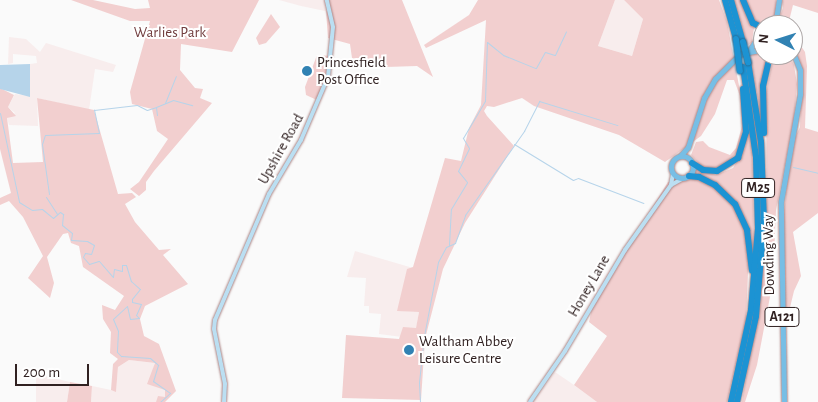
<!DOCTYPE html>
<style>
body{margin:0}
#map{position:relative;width:818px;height:402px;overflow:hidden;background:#fafafa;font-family:"Alegreya Sans",sans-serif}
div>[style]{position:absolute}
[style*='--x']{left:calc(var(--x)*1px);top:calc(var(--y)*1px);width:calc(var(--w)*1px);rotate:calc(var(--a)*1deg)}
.built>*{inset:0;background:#f8eded}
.green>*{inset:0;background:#f2cfcf}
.water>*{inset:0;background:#b6d4ea}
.stream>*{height:1px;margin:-0.5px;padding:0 0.5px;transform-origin:0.5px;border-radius:0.5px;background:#b6d4ea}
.roads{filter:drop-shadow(0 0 1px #ad8787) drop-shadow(0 0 1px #ad8787)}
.secondary>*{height:4px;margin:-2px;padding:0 2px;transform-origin:2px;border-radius:2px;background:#bbdff2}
.primary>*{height:5px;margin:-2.5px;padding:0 2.5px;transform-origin:2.5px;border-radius:2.5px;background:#77bee5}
.primary>.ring{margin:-2.5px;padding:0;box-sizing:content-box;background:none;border:5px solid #77bee5;border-radius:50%}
.highway>*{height:6px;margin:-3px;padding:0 3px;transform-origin:3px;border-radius:3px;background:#1c93d3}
.bridges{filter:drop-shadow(0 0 1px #236b95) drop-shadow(0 0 1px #236b95)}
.highway-bridge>*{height:6px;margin:-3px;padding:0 3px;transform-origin:3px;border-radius:3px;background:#1c93d3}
.dots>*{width:14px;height:14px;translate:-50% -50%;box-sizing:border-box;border:2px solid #fff;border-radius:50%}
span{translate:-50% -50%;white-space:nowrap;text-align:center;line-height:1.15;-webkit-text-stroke:4px #fff;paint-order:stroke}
.shield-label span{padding:1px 4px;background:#fff;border:1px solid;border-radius:4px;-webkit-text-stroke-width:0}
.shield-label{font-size:14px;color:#302121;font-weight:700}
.park-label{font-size:15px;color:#713d3e}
.poi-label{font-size:15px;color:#302121}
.left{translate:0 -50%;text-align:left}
.street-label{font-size:15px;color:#302121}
.north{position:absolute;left:753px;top:15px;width:50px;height:50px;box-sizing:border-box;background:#fff;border:1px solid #aca6a6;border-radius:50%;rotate:275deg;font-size:14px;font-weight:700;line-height:20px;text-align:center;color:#302121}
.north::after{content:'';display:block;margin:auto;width:18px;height:22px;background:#3182b3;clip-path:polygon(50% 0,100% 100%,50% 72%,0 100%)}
.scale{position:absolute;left:15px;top:364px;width:74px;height:22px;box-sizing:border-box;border:2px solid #302121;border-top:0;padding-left:6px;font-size:15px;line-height:18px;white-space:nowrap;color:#302121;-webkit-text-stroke:4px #fff;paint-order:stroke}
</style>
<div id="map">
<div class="built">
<i style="clip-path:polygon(279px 0,327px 0,330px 12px,301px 6px)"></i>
<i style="clip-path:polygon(615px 0,624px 0,643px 19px,632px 56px,598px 46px)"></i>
<i style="clip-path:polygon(9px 37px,26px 39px,40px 52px,46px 43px,116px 65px,113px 72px,95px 69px,89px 110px,37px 98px,38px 126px,9px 125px,7px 118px,15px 113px,8px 107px,15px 94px,30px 96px,30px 64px,37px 63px,36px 56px,13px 54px,13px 63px,8px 64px)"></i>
<i style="clip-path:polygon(355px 251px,413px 268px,405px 311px,419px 312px,416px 329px,402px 337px,379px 334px,381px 314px,369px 313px,369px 306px,364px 306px,366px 278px,347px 277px)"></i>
<i style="clip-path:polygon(129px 360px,155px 363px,153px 370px,165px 390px,165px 397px,156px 402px,91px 402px,92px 386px,116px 391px,118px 367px)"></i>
<i style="clip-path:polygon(555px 372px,574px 385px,597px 402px,533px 402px)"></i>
<i style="clip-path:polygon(36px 374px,70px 382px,67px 402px,36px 402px)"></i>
</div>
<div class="green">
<i style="clip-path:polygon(71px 0,93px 0,135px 9px,150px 8px,148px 0,259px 0,232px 52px,181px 44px,180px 70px,195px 88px,203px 89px,200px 98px,212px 103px,154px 171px,146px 182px,146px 190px,139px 196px,130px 189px,139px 182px,168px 139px,157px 131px,152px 109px,132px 104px,130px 92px,150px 21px,130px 21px)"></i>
<i style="clip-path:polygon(327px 0,402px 0,433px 77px,417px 66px,386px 67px,352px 58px,350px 44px,328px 38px,326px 11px,330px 12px)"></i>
<i style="clip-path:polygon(478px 0,615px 0,598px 46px,632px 56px,643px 19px,624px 0,719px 0,727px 22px,743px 107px,743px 135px,739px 150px,721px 169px,704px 169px,691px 155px,696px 142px,703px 141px,709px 147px,730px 155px,736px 148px,742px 126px,740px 96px,734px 80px,727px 80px,715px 114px,701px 136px,665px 162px,619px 135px,534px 106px,522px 98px,494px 107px,487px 106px,484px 111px,487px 116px,514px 146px,465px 223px,443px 269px,425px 339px,421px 400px,342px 398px,346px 335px,399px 339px,403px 327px,416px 328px,419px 312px,397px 311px,407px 269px,413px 267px,445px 158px,461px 161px,469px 128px,481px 105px,486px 20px,426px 48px,424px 45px,469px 15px)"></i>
<i style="clip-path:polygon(733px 0,741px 0,754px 28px,752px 42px,747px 46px)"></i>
<i style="clip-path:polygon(745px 0,776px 0,776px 16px,767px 25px,757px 24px)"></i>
<i style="clip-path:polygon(782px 0,818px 0,818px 13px,793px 5px,788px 25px,777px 25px,783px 8px)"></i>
<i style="clip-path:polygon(271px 14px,280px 27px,266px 43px,259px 45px,256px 38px)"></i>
<i style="clip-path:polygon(793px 34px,805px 52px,807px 66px,805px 128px,818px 132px,818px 213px,793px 232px,801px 276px,794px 291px,787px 320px,784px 319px,782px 233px,791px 146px,800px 127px,802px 73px,793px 48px)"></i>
<i style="clip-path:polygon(749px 51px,760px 51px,768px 55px,761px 116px)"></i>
<i style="clip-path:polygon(317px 55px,331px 56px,319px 101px,306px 95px,305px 87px)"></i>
<i style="clip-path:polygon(774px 55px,789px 55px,794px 65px,797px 84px,794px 119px,776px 210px,773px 281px,757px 365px,745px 402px,742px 402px,767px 245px,766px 93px)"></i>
<i style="clip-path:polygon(0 88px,14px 95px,8px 107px,16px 116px,7px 118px,13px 163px,43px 162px,37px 98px,94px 110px,118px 194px,132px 193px,136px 197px,125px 204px,135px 222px,159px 250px,171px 249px,163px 255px,188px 284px,145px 306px,140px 319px,144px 336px,159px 344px,176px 391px,165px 402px,156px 402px,158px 396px,165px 397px,165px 390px,147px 384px,155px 363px,129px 360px,118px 367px,116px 392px,111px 390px,113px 364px,118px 359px,110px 353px,111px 332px,103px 319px,102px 305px,115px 310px,124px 296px,83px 267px,79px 246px,71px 243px,68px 233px,63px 234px,47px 257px,54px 283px,50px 298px,28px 278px,43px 256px,23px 217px,9px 201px,0 205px,0 198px,11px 193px,0 149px)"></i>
<i style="clip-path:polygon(748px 119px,752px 152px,754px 247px,749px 249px,746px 321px,727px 402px,597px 402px,574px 385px,607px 336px,589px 322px,593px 303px,668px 182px,689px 179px,695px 168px,716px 175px,733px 168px,745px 148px)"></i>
<i style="clip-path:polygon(70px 382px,92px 386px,91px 402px,67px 402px)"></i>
</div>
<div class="water">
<i style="clip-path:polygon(30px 64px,30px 97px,0 89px,0 65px)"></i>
</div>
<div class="stream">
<i style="--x:165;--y:103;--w:29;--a:-68"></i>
<i style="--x:156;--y:107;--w:18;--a:-22"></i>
<i style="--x:173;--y:100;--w:20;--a:15"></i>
<i style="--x:0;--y:113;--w:91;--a:77.9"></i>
<i style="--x:19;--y:202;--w:15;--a:32"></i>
<i style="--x:32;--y:210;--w:10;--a:-6"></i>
<i style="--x:42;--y:209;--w:14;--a:39"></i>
<i style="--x:53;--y:218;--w:9;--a:-41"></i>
<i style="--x:60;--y:212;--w:4;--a:34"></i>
<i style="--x:63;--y:214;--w:11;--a:95"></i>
<i style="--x:62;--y:225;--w:13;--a:39"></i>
<i style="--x:72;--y:233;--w:7;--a:98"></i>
<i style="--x:71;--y:240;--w:16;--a:4"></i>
<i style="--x:87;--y:241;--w:8;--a:30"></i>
<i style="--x:94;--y:245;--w:9;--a:108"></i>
<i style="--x:91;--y:254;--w:6;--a:-171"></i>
<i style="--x:85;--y:253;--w:4;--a:117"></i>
<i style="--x:83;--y:257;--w:9;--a:49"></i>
<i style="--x:89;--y:264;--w:10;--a:-17"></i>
<i style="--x:99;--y:261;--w:21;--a:49"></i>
<i style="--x:113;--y:277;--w:8;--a:-83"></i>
<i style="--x:114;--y:269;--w:8;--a:14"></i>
<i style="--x:122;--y:271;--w:6;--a:-90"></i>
<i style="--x:122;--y:265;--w:4;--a:0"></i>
<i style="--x:126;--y:265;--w:17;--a:73"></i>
<i style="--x:131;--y:281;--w:12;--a:42"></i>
<i style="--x:140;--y:289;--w:13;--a:129"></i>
<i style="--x:132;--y:299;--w:3;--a:90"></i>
<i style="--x:132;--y:302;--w:9;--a:13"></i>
<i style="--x:141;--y:304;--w:12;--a:114"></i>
<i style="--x:136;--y:315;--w:4;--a:45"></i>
<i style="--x:139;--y:318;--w:9;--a:174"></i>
<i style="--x:130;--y:319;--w:13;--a:-103"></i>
<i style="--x:127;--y:306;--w:19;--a:137"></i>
<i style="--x:113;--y:319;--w:13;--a:67"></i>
<i style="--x:118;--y:331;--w:21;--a:93"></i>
<i style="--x:117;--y:352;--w:6;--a:45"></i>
<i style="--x:121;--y:356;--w:29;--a:4"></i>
<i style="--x:150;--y:358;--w:11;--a:41"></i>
<i style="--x:158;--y:365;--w:17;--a:107"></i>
<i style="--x:153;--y:381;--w:21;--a:35"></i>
<i style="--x:170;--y:393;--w:13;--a:138"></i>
<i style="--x:514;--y:144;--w:69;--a:31.4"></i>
<i style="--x:573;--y:180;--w:5;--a:-22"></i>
<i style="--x:578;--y:178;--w:70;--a:21"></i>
<i style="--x:793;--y:167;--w:26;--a:13"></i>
<i style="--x:49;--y:194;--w:50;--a:-98"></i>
<i style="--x:42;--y:144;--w:9;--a:-72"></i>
<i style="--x:45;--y:135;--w:54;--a:-2.1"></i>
<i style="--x:99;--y:133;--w:24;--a:-102"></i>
<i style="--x:94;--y:110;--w:43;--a:-6.6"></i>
<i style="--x:137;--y:105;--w:11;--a:27"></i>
<i style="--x:147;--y:110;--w:9;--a:-18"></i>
<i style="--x:156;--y:107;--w:8;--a:83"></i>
<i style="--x:46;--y:197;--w:20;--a:57"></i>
<i style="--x:449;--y:245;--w:36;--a:-87"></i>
<i style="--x:451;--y:209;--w:31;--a:-59"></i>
<i style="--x:467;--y:182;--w:14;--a:-129"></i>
<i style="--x:458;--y:171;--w:25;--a:-64"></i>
<i style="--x:469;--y:148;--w:12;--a:-121"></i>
<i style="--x:463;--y:138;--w:43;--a:-59.3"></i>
<i style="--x:485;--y:101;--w:59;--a:-88.1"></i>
<i style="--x:487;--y:42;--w:21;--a:39"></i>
<i style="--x:503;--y:55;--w:35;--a:22"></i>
<i style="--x:536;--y:68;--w:18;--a:-61"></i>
<i style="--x:545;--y:52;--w:10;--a:17"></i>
<i style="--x:555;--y:55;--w:26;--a:-65"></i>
<i style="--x:420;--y:402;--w:20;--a:-93"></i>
<i style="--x:419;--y:382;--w:46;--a:-83.8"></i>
<i style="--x:424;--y:336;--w:75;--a:-79.3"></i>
<i style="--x:438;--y:262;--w:17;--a:-62"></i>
<i style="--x:446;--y:247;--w:10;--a:-24"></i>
<i style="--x:455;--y:243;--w:30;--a:-70"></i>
<i style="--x:465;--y:215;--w:103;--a:-54.9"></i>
<i style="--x:524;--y:131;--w:34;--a:-63"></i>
<i style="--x:539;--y:101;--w:82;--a:17.1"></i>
</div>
<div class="roads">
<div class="secondary">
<i style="--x:671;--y:185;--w:11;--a:-80"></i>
<i style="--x:224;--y:402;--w:18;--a:-87"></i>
<i style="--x:225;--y:384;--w:56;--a:-101.3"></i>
<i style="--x:214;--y:329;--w:9;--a:-84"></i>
<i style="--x:215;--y:320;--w:137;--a:-66.8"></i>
<i style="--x:269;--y:194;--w:63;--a:-59.3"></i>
<i style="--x:301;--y:140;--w:69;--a:-66.8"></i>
<i style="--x:328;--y:77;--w:50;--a:-84.3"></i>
<i style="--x:333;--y:27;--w:28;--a:-103"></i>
<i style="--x:530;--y:402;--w:62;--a:-55.5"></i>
<i style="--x:565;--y:351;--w:117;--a:-59.3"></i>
<i style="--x:625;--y:250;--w:80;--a:-54.7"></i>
<i style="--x:671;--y:185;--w:13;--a:-29"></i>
</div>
<div class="primary">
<i style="--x:775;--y:25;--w:25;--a:-81"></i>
<i style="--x:749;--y:51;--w:26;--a:-58"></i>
<i class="ring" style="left:671px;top:156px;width:17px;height:17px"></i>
<i style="--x:680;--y:156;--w:12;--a:-48"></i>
<i style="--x:688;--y:147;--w:52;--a:-71.9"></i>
<i style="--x:704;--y:98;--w:22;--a:-60"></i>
<i style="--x:715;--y:79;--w:35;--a:-45"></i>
<i style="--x:740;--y:54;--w:24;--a:-12"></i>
<i style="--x:784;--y:402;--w:201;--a:-90.9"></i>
<i style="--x:781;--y:201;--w:109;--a:-79.9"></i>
<i style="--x:800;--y:94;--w:24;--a:-90"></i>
<i style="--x:800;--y:70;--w:18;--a:-112"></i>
</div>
<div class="highway">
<i style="--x:725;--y:0;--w:41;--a:74.2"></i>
<i style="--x:731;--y:0;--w:44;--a:74.1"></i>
<i style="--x:743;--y:0;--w:25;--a:67"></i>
<i style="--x:753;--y:23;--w:11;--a:27"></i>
<i style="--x:764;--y:133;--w:47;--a:-91.2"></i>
<i style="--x:763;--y:86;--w:32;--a:-77"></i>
<i style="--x:692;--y:163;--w:13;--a:32"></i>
<i style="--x:703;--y:170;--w:14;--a:4"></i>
<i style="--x:717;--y:171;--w:25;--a:-32"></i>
<i style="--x:738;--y:158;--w:27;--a:-73"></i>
<i style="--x:746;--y:132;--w:43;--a:-94"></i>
<i style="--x:689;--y:176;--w:10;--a:6"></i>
<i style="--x:699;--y:177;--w:18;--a:27"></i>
<i style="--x:715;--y:185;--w:28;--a:44"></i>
<i style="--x:735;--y:204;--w:29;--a:65"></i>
<i style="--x:747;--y:230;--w:41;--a:83"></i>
<i style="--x:731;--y:402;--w:94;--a:-77.7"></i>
<i style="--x:751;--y:310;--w:81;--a:-85.1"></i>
<i style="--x:758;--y:229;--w:72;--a:-91.6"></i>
<i style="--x:756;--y:157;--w:91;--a:-98.2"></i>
<i style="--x:737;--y:402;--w:88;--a:-77.5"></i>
<i style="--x:756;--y:316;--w:94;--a:-85.1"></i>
<i style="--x:764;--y:222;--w:80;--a:-92.1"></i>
<i style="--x:761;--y:142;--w:81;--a:-99.2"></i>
</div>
</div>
<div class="bridges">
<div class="highway-bridge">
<i style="--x:736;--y:39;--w:32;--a:83"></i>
<i style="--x:743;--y:42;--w:21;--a:76"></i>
</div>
</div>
<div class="dots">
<i style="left:307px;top:71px;background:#3182b3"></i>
<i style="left:409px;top:350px;background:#3182b3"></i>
</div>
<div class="shield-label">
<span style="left:758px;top:188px">M25</span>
<span style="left:782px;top:317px">A121</span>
</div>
<div class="park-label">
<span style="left:170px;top:33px">Warlies Park</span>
</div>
<div class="poi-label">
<span class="left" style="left:317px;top:71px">Princesfield<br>Post Office</span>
<span class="left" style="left:419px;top:350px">Waltham Abbey<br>Leisure Centre</span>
</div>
<div class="street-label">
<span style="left:281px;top:149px;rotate:-61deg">Upshire Road</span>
<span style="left:769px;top:255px;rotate:-91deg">Dowding Way</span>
<span style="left:589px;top:286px;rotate:-60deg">Honey Lane</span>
</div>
<div class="north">N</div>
<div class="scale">200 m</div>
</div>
